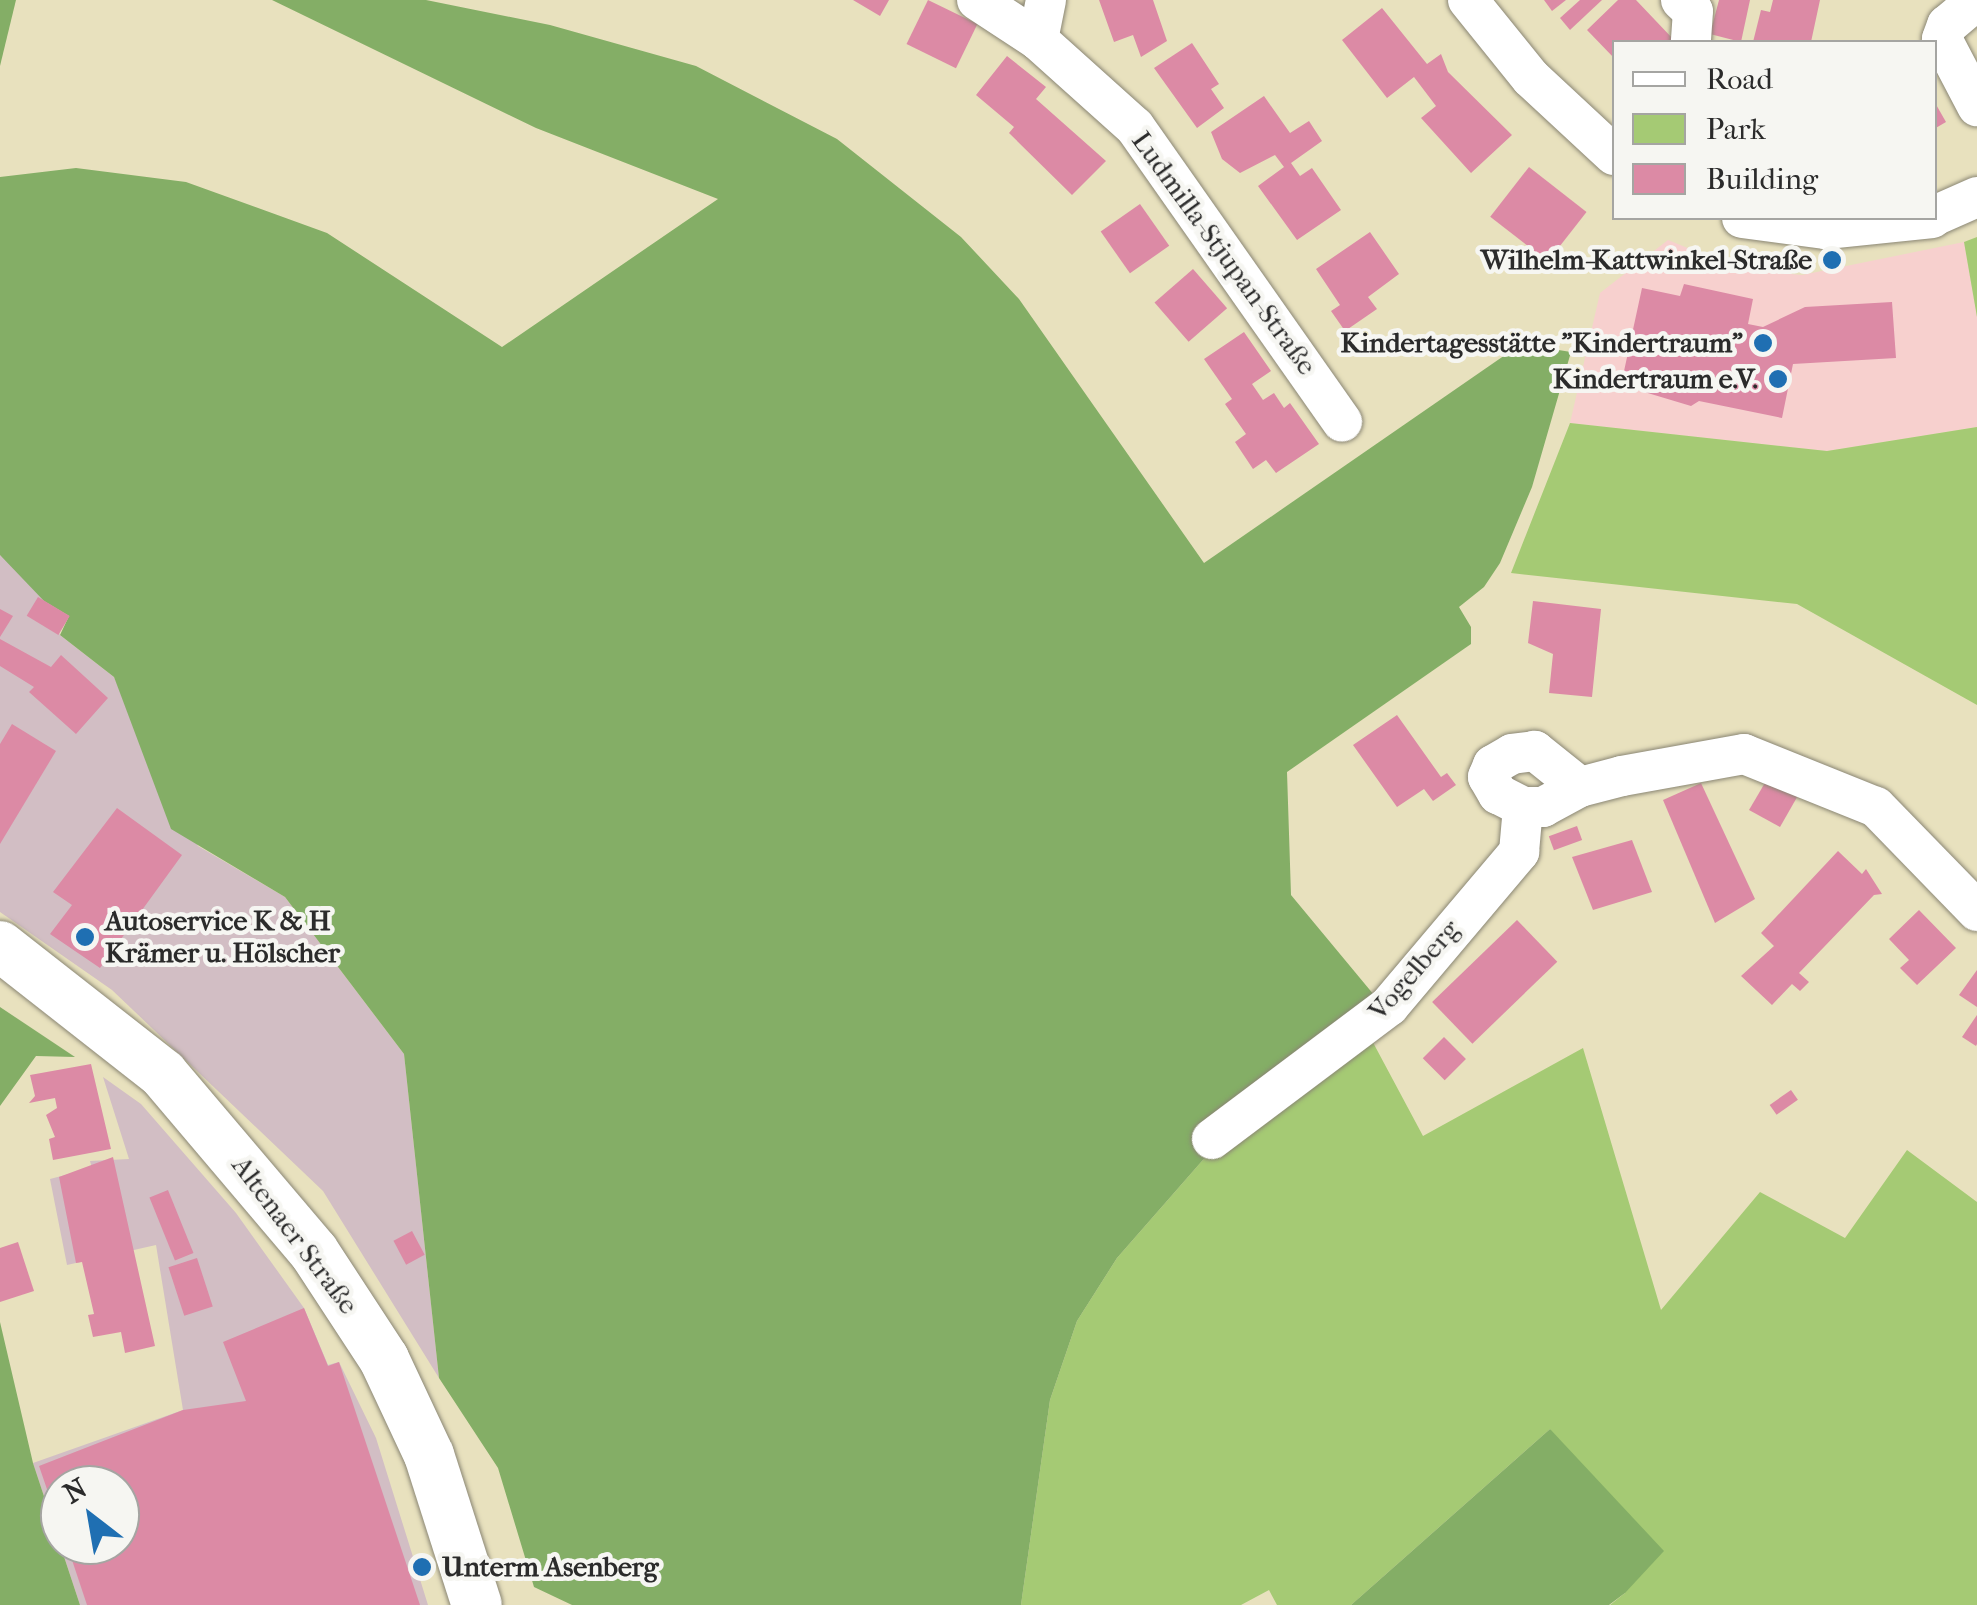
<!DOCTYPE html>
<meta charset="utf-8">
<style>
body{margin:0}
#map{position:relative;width:1977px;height:1605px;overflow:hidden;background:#e8e1be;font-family:"IM FELL French Canon",serif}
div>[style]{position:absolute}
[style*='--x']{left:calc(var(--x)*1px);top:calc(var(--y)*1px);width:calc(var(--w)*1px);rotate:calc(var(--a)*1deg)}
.built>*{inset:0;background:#f7d0ce}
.industrial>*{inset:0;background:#d2bec4}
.green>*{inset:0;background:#a5ca74}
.forest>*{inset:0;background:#84ae66}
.building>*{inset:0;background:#dc8aa5;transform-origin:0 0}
.roads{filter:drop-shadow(0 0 2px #8a8674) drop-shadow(0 0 2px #8a8674)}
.minor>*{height:40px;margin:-20px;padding:0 20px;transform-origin:20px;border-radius:20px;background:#fff}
.major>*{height:50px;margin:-25px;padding:0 25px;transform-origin:25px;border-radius:25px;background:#fff}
.dots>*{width:28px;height:28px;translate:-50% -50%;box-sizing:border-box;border:5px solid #f6f6f2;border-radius:50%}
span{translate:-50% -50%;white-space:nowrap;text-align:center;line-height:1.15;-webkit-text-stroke:9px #f6f6f2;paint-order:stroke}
.street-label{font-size:28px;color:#2b2b2b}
.poi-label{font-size:28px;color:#2b2b2b;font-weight:700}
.right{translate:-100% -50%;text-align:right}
.left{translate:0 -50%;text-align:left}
.legend{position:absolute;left:1612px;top:40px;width:325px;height:180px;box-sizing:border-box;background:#f6f6f2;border:2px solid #a5a5a2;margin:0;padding:12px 18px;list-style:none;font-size:30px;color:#2b2b2b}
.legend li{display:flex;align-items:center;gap:20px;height:50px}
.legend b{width:50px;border:2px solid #a5a5a2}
.north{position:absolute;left:40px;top:1465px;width:100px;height:100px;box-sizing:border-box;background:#f6f6f2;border:2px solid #a5a5a2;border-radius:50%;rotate:329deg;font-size:28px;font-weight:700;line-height:40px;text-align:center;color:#2b2b2b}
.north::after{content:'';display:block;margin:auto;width:35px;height:45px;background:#1f6fb2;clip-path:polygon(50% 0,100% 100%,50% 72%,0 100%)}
</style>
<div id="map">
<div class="built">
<i style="clip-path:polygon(1668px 240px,1739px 269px,1802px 275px,1964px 242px,1977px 317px,1977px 427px,1827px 451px,1570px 423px,1600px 293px)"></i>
</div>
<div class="industrial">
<i style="clip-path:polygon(0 555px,42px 591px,60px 635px,114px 677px,198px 846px,285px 897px,404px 1054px,439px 1378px,323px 1191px,112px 990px,0 912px)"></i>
<i style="clip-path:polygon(evenodd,103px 1077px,141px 1104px,236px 1213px,304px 1308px,328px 1365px,339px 1362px,376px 1438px,428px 1605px,80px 1605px,33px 1463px,183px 1410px,156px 1245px,67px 1265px,50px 1179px,92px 1168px,90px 1161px,129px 1159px,103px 1077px,60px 1485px,120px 1485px,120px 1545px,60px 1545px,60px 1485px)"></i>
</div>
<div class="green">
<i style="clip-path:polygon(1977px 237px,1977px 317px,1964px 242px)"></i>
<i style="clip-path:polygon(1570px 423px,1827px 451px,1977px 427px,1977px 705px,1797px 604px,1511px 573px)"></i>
<i style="clip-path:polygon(1369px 1035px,1423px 1136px,1583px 1048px,1661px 1310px,1760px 1192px,1845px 1238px,1907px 1150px,1977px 1202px,1977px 1605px,1610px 1605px,1625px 1593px,1550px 1429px,1351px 1605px,1277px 1605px,1269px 1590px,1241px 1605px,1021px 1605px,1050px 1400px,1077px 1321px,1117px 1258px,1209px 1153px)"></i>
</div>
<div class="forest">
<i style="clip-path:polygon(0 0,16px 0,0 66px)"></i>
<i style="clip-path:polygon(272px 0,426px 0,550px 25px,696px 66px,837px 139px,961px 237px,1019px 299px,1204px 563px,1521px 344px,1571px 352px,1532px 487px,1500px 563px,1484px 587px,1459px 607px,1471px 627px,1471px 644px,1287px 772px,1291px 895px,1379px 1001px,1209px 1153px,1117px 1258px,1077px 1321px,1050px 1400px,1021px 1605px,572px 1605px,534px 1587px,498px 1468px,439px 1378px,404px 1054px,285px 897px,171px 829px,114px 677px,60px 635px,69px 616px,44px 601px,0 555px,0 177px,76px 168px,186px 182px,327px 233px,502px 347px,718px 199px,536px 128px)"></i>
<i style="clip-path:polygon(0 1007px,75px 1057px,36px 1056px,0 1106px)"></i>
<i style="clip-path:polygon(0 1322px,33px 1463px,80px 1605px,0 1605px)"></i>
<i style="clip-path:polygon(1550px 1429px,1664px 1551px,1625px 1593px,1609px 1605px,1351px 1605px)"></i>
</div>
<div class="building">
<i style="clip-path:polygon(853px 0,889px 0,880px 16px)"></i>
<i style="left:928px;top:0;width:55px;height:49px;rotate:26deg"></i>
<i style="clip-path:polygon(1099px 0,1153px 0,1167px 41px,1141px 57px,1133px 35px,1114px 42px)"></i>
<i style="clip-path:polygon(1544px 0,1566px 0,1552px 11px)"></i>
<i style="clip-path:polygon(1580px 0,1602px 0,1570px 30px,1560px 18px)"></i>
<i style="clip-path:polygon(1618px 0,1636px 0,1674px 40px,1614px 42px,1614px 58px,1587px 30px)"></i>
<i style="clip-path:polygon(1719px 0,1750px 0,1741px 42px,1710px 34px)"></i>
<i style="clip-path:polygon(1773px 0,1820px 0,1811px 42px,1753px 42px,1761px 10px,1770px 12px)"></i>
<i style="clip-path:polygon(1382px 8px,1427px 64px,1441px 54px,1448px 72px,1512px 135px,1471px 173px,1421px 118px,1436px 106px,1414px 77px,1387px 98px,1342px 40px)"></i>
<i style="clip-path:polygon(1192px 43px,1219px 84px,1211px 89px,1224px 108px,1197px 128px,1154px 68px)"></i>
<i style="clip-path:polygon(1007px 56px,1046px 87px,1036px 99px,1106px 161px,1072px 195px,1009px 133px,1014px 127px,976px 95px)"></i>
<i style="clip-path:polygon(1264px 96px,1290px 133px,1309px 121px,1322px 141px,1291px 163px,1300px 176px,1312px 168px,1341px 210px,1297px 240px,1258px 186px,1284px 167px,1275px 155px,1240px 173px,1222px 159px,1211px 132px)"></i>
<i style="clip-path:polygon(1934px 101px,1946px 122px,1934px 129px)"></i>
<i style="left:1529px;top:167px;width:73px;height:63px;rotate:38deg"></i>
<i style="left:1140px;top:204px;width:51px;height:48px;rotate:55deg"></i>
<i style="clip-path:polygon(1370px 232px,1399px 274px,1368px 297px,1377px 309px,1345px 331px,1331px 311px,1340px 305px,1316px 269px)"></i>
<i style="left:1193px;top:269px;width:52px;height:51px;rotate:49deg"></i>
<i style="clip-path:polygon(1684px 284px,1753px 299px,1748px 324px,1763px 327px,1805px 307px,1892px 302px,1896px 358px,1793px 364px,1782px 418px,1699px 401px,1691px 406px,1621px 385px,1642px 288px,1680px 296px)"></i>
<i style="clip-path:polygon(1244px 332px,1271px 371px,1252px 384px,1263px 400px,1274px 393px,1284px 408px,1290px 403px,1319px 444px,1276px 473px,1266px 460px,1253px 469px,1235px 442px,1246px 434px,1225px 404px,1232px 399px,1204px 359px)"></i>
<i style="left:38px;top:597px;width:37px;height:22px;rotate:31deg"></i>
<i style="clip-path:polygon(1533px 601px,1601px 609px,1592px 697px,1549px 693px,1553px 654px,1528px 643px)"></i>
<i style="clip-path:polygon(0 609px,13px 616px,0 637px)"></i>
<i style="clip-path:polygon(0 639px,51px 667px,61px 655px,108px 698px,76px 734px,29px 692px,34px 687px,0 666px)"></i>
<i style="clip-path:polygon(1397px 715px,1441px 777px,1447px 773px,1456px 785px,1433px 801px,1424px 789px,1397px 807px,1353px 745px)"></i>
<i style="clip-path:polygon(12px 724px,56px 751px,0 844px,0 744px)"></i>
<i style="clip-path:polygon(1769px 776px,1804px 785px,1780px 827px,1749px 810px)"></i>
<i style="clip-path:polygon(1701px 783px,1755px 899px,1715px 923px,1663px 800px)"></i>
<i style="clip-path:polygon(117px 808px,182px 855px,100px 968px,50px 934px,72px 905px,53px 892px)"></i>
<i style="left:1577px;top:826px;width:15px;height:30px;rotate:70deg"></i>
<i style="clip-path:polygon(1632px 840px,1652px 892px,1593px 910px,1572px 857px)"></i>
<i style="clip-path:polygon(1838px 851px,1862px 874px,1866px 869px,1882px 894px,1874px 895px,1799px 973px,1809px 982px,1800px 991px,1792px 984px,1772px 1005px,1741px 976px,1774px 946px,1761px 933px)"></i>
<i style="clip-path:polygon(1919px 910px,1956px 948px,1917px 985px,1900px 968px,1909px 960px,1889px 939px)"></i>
<i style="left:1517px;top:920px;width:58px;height:118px;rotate:46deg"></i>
<i style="clip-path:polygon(1977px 970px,1977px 1007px,1959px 995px)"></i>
<i style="clip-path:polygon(1977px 1015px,1977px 1044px,1976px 1046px,1962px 1037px)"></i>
<i style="left:1444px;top:1037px;width:31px;height:30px;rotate:45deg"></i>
<i style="clip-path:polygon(91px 1064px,111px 1149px,53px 1160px,49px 1139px,55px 1137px,46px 1115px,57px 1108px,55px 1098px,29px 1103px,35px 1096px,30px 1075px)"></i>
<i style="left:1791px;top:1090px;width:12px;height:26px;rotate:55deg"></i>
<i style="clip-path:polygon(113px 1157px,155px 1346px,125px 1353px,121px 1332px,93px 1337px,88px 1315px,94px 1314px,82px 1262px,76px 1263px,59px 1177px)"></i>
<i style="left:168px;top:1190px;width:68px;height:20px;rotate:68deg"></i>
<i style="left:412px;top:1231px;width:27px;height:21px;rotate:62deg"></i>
<i style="clip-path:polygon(18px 1242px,34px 1291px,0 1302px,0 1248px)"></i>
<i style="left:197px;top:1258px;width:51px;height:30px;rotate:72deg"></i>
<i style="clip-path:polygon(304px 1308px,328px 1366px,339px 1362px,420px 1605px,87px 1605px,67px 1545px,120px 1545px,120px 1485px,60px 1485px,59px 1524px,39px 1466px,183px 1410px,246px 1401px,223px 1342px)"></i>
</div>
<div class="roads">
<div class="minor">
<i style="--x:977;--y:0;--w:73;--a:33.3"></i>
<i style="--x:1046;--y:0;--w:41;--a:101.3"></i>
<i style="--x:1038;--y:40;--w:130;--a:41.9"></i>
<i style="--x:1135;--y:127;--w:360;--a:54.9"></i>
<i style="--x:1468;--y:0;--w:100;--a:51.1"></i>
<i style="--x:1531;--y:78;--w:113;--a:42.9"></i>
<i style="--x:1681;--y:0;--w:16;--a:43"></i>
<i style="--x:1693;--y:11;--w:31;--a:94"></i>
<i style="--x:1977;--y:0;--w:39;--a:140"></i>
<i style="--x:1947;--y:25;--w:15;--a:110"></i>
<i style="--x:1942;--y:39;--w:76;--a:62.4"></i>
<i style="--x:1934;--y:216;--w:47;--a:-23.8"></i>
<i style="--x:1742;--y:218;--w:85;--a:7.5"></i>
<i style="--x:1826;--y:229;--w:107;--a:-5.9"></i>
<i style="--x:1580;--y:787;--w:58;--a:-141.3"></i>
<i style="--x:1535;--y:751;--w:23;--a:173"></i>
<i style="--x:1512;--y:754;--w:22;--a:150"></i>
<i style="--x:1493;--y:765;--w:13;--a:113"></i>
<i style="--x:1488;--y:777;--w:20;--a:60"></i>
<i style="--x:1498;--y:794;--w:28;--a:27"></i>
<i style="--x:1523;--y:807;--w:20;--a:0"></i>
<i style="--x:1543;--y:807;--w:42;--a:-28.4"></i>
<i style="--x:1580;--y:787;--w:43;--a:-14.7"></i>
<i style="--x:1622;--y:776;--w:124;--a:-10.2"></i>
<i style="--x:1744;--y:754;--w:142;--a:21.9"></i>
<i style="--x:1876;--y:807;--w:145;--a:45.8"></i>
<i style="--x:1212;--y:1139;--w:221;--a:-36.9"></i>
<i style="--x:1389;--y:1006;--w:202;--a:-49.8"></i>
<i style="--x:1519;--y:852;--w:45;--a:-84.9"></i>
</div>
<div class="major">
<i style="--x:0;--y:946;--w:207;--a:38.1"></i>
<i style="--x:163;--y:1074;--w:233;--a:49.7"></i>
<i style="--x:314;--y:1252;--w:128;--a:56.8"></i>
<i style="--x:384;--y:1359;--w:106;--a:64.9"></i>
<i style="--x:429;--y:1455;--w:157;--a:72.3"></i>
</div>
</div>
<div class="dots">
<i style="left:1832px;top:260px;background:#1f6fb2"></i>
<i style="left:1763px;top:343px;background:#1f6fb2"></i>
<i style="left:1778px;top:379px;background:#1f6fb2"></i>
<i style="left:85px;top:937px;background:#1f6fb2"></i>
<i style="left:422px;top:1567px;background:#1f6fb2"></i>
</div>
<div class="street-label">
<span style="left:1224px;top:253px;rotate:54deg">Ludmilla-Stjupan-Straße</span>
<span style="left:1414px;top:970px;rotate:-49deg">Vogelberg</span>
<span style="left:295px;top:1235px;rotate:53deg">Altenaer Straße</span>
</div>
<div class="poi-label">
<span class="right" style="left:1812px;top:260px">Wilhelm-Kattwinkel-Straße</span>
<span class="right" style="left:1743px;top:343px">Kindertagesstätte "Kindertraum"</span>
<span class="right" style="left:1758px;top:379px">Kindertraum e.V.</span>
<span class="left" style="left:105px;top:937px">Autoservice K &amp; H<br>Krämer u. Hölscher</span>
<span class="left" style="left:442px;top:1567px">Unterm Asenberg</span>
</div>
<ul class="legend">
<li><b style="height:12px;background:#fff"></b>Road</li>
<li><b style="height:28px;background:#a5ca74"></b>Park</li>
<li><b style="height:28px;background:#dc8aa5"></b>Building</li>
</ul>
<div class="north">N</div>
</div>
